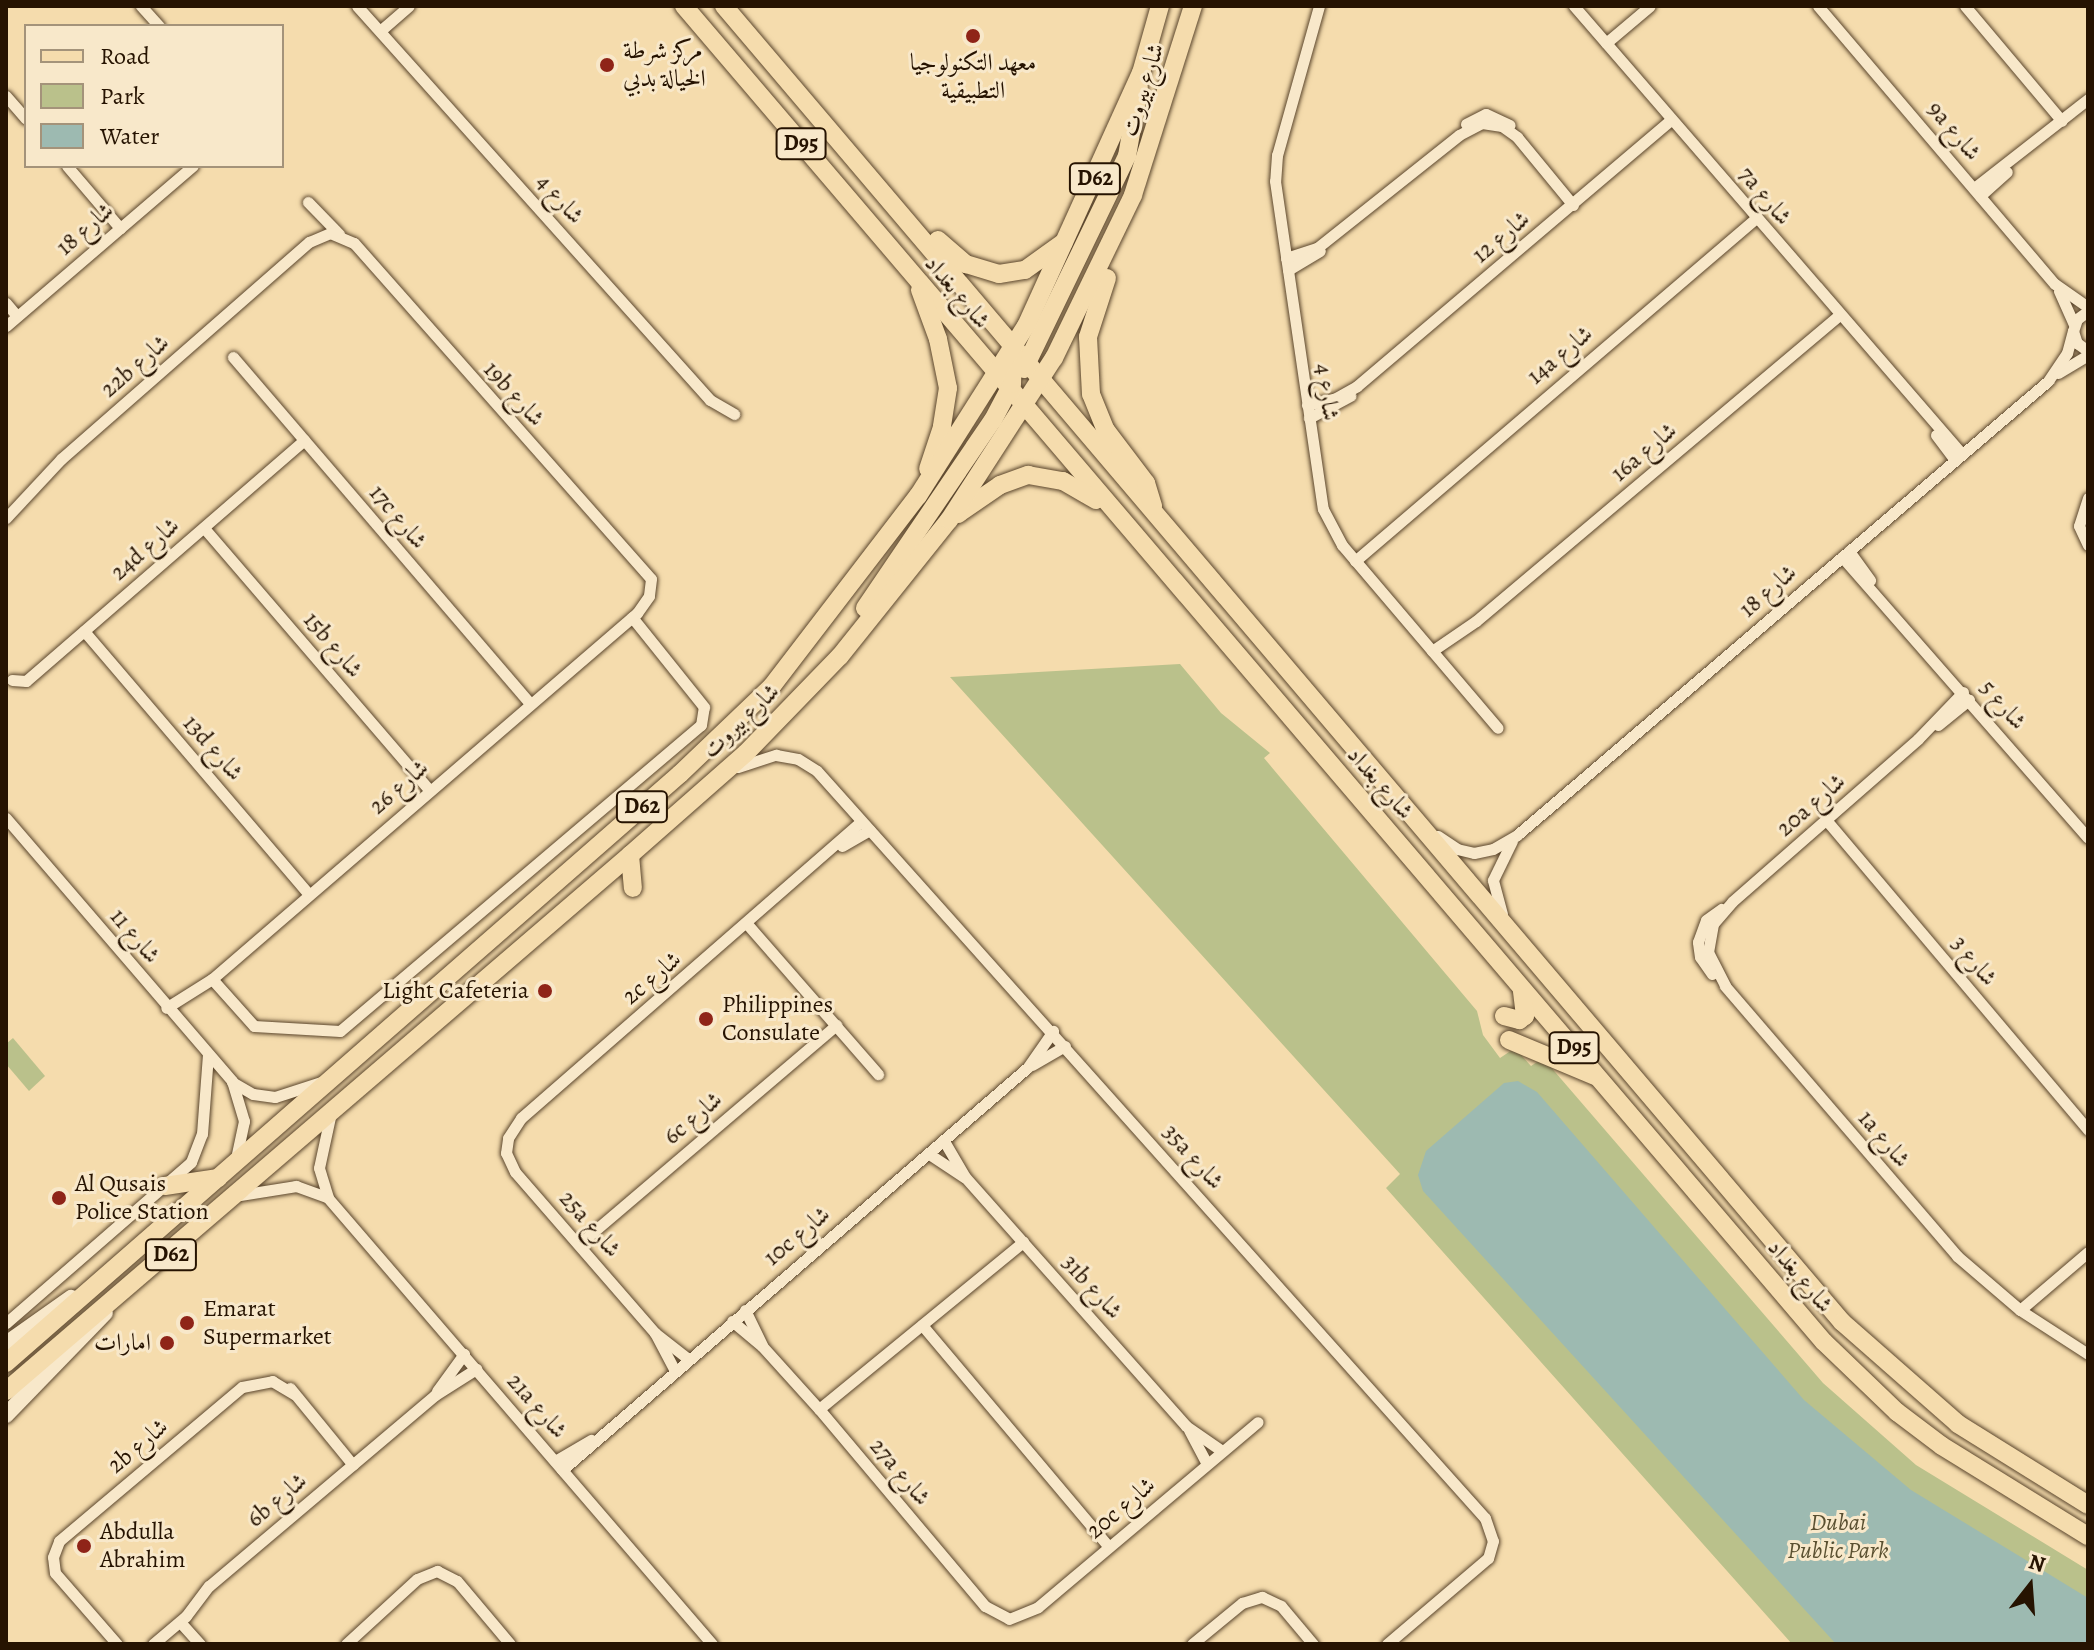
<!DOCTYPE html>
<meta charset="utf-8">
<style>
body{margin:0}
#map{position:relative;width:2094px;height:1650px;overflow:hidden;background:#f5dcad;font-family:Alegreya,Amiri,serif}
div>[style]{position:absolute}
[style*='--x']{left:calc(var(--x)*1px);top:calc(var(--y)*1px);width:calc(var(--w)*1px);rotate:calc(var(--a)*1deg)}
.green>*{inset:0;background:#bac18b}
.water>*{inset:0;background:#9dbab1}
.roads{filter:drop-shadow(0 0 2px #5a452c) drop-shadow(0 0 2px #5a452c)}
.minor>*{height:11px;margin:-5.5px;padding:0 5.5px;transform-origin:5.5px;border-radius:5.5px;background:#f8e8ca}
.secondary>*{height:16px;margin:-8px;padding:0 8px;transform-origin:8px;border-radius:8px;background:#f8e8ca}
.primary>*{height:18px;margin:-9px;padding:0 9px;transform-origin:9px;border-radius:9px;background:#f5dcad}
.dots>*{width:22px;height:22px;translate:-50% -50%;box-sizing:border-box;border:4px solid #f8e8ca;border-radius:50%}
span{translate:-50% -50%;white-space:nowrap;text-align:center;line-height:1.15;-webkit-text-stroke:6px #f8e8ca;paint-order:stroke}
.shield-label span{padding:2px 6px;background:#f8e8ca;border:2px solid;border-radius:6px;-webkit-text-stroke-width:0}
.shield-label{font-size:22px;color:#261301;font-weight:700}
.poi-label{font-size:24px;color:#261301}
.left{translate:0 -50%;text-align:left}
.right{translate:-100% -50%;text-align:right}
.street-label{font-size:24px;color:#261301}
.park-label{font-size:24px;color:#5a5031;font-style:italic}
.frame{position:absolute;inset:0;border:8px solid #261301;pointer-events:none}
.legend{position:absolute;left:24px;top:24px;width:260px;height:144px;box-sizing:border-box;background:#f8e8ca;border:2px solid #a4937a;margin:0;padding:10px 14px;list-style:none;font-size:24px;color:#261301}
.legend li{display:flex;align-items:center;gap:16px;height:40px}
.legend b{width:40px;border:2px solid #a4937a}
.north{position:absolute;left:1990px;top:1546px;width:80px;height:80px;-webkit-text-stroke:6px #f8e8ca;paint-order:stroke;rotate:17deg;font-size:22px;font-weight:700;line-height:32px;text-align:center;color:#261301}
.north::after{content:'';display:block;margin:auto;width:28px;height:36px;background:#261301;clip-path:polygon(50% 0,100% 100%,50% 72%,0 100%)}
</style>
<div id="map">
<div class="green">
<i style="clip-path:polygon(1180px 664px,1221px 713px,1270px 753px,1264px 758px,1477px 1011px,1483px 1035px,1500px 1058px,1515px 1048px,1531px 1066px,1543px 1058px,1823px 1383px,1916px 1465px,2088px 1570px,2088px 1644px,1792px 1644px,1386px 1188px,1400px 1174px,950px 677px)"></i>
<i style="clip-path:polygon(13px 1038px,45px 1076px,29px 1091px,6px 1064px,6px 1044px)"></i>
</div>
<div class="water">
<i style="clip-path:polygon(1518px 1081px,1537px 1092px,1804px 1400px,1911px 1490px,2088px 1598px,2088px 1644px,1836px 1644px,1423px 1191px,1418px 1175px,1426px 1151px,1504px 1083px)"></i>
</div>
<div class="roads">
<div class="minor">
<i style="--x:141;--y:6;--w:27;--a:48"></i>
<i style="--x:357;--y:6;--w:529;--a:48.14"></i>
<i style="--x:710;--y:400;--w:28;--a:30"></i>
<i style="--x:1319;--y:6;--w:155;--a:105.7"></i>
<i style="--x:1277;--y:155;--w:26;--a:94"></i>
<i style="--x:1275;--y:181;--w:331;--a:81.7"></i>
<i style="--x:1323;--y:509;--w:41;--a:62.2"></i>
<i style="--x:1342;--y:545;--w:240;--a:49.6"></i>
<i style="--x:1574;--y:6;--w:593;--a:49.11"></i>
<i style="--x:1818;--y:6;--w:365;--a:49.6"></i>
<i style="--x:2055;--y:284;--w:40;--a:34.9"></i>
<i style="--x:1965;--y:6;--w:150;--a:49.9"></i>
<i style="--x:380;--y:31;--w:38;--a:-41"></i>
<i style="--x:1606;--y:43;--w:57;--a:-40.1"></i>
<i style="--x:6;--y:96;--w:30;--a:49"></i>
<i style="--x:1466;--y:124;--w:22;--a:-27"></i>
<i style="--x:1486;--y:114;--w:26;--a:25"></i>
<i style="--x:67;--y:166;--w:82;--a:49.5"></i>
<i style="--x:1974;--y:188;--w:145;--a:-38"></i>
<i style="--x:1980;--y:196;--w:36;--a:-42"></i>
<i style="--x:308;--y:202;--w:45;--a:45.9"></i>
<i style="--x:1286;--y:258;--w:33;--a:-18"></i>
<i style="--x:1317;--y:248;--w:181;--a:-38.5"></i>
<i style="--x:1459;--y:135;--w:26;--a:-28"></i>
<i style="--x:1482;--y:123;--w:20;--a:9"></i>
<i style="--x:1502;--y:126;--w:19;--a:36"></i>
<i style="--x:1517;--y:137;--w:88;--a:50.5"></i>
<i style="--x:1288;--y:270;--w:37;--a:-31"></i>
<i style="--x:2059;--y:291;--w:37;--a:66"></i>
<i style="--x:6;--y:303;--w:17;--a:50"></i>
<i style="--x:2088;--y:311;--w:14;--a:144"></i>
<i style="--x:2077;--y:319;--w:13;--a:108"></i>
<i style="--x:2073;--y:331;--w:13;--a:72"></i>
<i style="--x:2077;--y:343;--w:14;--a:36"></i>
<i style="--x:6;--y:326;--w:246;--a:-40.6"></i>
<i style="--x:233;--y:357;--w:457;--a:49.4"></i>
<i style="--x:2058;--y:373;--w:35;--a:-31"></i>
<i style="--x:1307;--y:405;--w:28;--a:-13"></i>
<i style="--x:1334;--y:399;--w:26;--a:-29"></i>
<i style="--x:1357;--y:386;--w:412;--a:-40.3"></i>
<i style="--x:1309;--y:418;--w:47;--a:-28.2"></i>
<i style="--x:1936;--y:435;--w:31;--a:53"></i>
<i style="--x:2088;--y:498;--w:29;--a:108"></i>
<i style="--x:2079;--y:526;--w:21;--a:65"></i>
<i style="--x:6;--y:518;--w:81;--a:-47"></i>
<i style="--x:61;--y:459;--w:330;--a:-41.2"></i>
<i style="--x:309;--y:242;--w:23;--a:-23"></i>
<i style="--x:330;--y:233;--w:26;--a:23"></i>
<i style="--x:354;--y:243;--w:448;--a:48.5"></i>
<i style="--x:651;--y:579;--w:17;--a:97"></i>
<i style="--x:649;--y:596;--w:21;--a:125"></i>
<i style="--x:637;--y:613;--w:561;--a:139.27"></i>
<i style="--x:212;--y:979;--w:54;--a:147.8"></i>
<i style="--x:204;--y:528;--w:345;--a:49.3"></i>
<i style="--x:1849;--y:551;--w:36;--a:54"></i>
<i style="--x:1842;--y:557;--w:373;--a:48.8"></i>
<i style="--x:1355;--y:561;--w:528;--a:-40.54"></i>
<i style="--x:84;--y:631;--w:346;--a:49.5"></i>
<i style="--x:1432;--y:651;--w:53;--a:-34.3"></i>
<i style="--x:1476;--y:621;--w:473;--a:-40.1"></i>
<i style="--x:12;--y:680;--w:14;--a:4"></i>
<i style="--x:26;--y:681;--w:368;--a:-40.9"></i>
<i style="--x:1963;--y:692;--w:65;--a:133.8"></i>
<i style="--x:1918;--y:739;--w:247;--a:138.8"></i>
<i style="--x:1732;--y:902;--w:29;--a:131"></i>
<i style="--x:1713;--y:924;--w:28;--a:100"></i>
<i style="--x:1708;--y:952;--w:38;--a:63"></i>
<i style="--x:1725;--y:986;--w:356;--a:49.3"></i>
<i style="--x:1957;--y:1256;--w:83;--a:40.6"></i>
<i style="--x:2020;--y:1310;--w:81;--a:32.9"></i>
<i style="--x:1938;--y:725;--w:40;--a:-39"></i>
<i style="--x:738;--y:767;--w:40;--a:-18"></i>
<i style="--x:776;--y:755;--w:22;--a:10"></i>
<i style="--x:798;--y:759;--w:22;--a:32"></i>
<i style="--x:817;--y:771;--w:1002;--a:48.2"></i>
<i style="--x:1485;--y:1518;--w:24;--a:71"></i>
<i style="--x:1493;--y:1541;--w:18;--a:106"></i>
<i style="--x:1488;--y:1558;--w:133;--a:139.6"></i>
<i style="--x:6;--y:818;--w:347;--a:49.3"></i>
<i style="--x:232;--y:1081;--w:42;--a:73.3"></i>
<i style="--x:244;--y:1121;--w:43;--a:102.1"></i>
<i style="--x:1827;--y:821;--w:404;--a:49.8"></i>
<i style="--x:1438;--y:836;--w:23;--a:34"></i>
<i style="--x:1457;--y:849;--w:17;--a:13"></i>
<i style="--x:1474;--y:853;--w:19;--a:-12"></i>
<i style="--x:1493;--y:849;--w:28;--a:-30"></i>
<i style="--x:1517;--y:835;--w:699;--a:-40.53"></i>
<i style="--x:2048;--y:381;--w:34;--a:-56"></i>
<i style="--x:2067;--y:353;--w:23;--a:-75"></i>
<i style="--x:842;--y:846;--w:32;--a:-30"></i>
<i style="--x:1502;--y:914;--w:35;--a:-105"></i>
<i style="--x:1493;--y:880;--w:43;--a:-64"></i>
<i style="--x:748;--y:925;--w:198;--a:48.9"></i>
<i style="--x:1712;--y:974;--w:21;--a:-125"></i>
<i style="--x:1700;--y:957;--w:15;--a:-98"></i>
<i style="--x:1698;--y:942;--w:23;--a:-70"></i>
<i style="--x:1706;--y:920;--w:19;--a:-36"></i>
<i style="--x:212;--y:979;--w:63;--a:48.2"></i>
<i style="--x:254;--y:1026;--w:86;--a:3.3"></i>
<i style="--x:340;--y:1031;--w:473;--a:-40.3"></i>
<i style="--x:701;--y:725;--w:18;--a:-81"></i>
<i style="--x:704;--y:707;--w:115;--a:-128.7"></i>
<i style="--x:1032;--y:1065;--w:38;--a:-30"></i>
<i style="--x:232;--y:1082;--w:24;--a:30"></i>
<i style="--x:253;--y:1094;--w:22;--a:8"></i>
<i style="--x:275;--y:1097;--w:55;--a:-18.1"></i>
<i style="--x:330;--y:1117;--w:52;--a:102.2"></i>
<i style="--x:319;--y:1168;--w:31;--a:73"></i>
<i style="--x:328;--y:1198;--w:589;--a:49.27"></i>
<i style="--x:944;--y:1141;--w:42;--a:59.7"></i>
<i style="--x:965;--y:1177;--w:333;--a:48.4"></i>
<i style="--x:1186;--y:1426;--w:44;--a:34.8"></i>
<i style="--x:929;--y:1154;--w:42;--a:33.3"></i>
<i style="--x:240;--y:1195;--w:57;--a:-9.1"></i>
<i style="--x:296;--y:1186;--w:33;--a:20"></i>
<i style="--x:579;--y:1244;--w:338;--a:-40.4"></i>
<i style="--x:745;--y:1310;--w:39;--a:64"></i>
<i style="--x:2020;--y:1310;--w:89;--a:-40.5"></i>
<i style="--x:732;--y:1321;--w:39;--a:40"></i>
<i style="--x:762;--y:1346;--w:85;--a:47.9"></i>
<i style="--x:819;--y:1409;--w:258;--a:49.9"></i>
<i style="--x:985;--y:1606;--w:27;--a:28"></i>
<i style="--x:1009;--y:1619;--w:31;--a:-22"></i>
<i style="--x:1038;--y:1607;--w:287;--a:-40.1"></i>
<i style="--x:6;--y:1323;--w:245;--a:-41"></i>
<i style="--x:191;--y:1162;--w:30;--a:-69"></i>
<i style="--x:202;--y:1134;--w:79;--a:-85.7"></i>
<i style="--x:922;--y:1325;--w:290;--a:49.9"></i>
<i style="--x:655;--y:1333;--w:41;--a:62.2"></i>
<i style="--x:687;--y:1358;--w:41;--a:-142"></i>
<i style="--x:655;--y:1333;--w:213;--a:-131"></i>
<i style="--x:515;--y:1172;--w:21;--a:-115"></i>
<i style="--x:506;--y:1153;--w:15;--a:-82"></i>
<i style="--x:508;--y:1138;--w:24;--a:-57"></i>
<i style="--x:521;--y:1118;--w:451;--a:-41.1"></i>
<i style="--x:290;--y:1388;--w:99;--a:50.7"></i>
<i style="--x:437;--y:1391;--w:46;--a:-53.9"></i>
<i style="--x:819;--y:1409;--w:264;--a:-39.3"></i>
<i style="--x:1189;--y:1430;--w:38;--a:62"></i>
<i style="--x:555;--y:1461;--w:42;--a:-30.3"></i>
<i style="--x:562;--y:1470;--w:616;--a:-40.85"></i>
<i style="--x:1028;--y:1067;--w:44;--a:-55.2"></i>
<i style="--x:180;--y:1622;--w:30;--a:48"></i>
<i style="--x:117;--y:1644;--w:94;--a:-131.1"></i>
<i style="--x:55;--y:1573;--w:16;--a:-97"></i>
<i style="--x:53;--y:1557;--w:17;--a:-69"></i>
<i style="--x:59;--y:1541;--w:239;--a:-40.1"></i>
<i style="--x:242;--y:1387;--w:31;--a:-11"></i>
<i style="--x:272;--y:1381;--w:26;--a:31"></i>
<i style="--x:153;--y:1644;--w:43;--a:-40.3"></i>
<i style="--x:186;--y:1616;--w:38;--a:-53"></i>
<i style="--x:209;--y:1586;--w:296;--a:-40.2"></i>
<i style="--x:435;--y:1395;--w:49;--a:-32.4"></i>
<i style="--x:346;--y:1644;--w:96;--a:-42.5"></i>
<i style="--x:417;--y:1579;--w:22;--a:-22"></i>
<i style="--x:437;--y:1571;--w:22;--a:27"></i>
<i style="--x:457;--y:1581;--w:82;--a:49.9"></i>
<i style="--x:1192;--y:1644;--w:65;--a:-39.4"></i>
<i style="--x:1242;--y:1603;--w:21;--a:-17"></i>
<i style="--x:1262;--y:1597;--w:21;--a:25"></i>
<i style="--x:1281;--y:1606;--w:50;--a:49.9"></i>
</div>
<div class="secondary">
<i style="--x:6;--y:1344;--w:80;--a:-35.3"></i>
<i style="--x:6;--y:1415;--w:142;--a:-45.9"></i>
</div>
<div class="primary">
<i style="--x:684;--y:6;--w:1756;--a:49.53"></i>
<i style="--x:1824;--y:1342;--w:101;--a:43.8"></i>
<i style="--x:1897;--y:1412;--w:56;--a:37.1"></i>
<i style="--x:1942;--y:1446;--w:172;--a:31.7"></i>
<i style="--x:724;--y:6;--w:1727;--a:49.65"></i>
<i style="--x:1842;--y:1322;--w:154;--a:41.3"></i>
<i style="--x:1958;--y:1424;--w:153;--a:31.9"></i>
<i style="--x:938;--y:240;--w:37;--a:41"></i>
<i style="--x:966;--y:264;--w:34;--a:17"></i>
<i style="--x:999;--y:274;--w:26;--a:-9"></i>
<i style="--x:1025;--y:270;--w:48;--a:-35.7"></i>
<i style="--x:1107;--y:278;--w:62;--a:107.9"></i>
<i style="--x:1088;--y:337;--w:57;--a:87"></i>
<i style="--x:1091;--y:394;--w:38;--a:68"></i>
<i style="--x:1105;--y:429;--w:68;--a:52.8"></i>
<i style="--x:1146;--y:483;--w:24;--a:73"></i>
<i style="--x:920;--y:290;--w:52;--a:69.8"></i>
<i style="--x:938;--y:339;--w:50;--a:78.5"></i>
<i style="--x:948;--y:388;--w:39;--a:99"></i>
<i style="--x:942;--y:427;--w:44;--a:108.4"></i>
<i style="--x:1024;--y:369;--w:237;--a:-64.2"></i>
<i style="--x:1127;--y:156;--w:69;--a:-80"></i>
<i style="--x:958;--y:514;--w:51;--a:-34.6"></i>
<i style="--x:1000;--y:485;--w:30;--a:-20"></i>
<i style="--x:1028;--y:475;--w:36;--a:10"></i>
<i style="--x:1063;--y:481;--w:38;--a:30"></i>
<i style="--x:865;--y:608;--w:227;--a:-55.8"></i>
<i style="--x:993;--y:420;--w:41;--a:-62.2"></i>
<i style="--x:1012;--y:384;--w:38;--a:-88"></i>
<i style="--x:630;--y:855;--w:33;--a:85"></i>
<i style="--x:1504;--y:1016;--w:16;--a:15"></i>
<i style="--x:1519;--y:1020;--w:7;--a:-34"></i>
<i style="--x:1525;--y:1016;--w:25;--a:-97"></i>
<i style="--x:1509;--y:1040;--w:93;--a:22.7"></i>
<i style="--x:165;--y:1186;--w:54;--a:-8.6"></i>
<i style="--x:6;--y:1363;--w:895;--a:-41.15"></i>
<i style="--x:680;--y:774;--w:127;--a:-43.7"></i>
<i style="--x:772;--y:686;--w:240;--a:-52.5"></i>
<i style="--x:918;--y:496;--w:201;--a:-57.6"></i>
<i style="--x:1026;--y:326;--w:278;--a:-65.6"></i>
<i style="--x:1141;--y:73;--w:70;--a:-74.2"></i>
<i style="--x:6;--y:1391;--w:823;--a:-40.66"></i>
<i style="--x:630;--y:855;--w:154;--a:-41.3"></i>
<i style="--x:746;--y:753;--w:135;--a:-45.9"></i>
<i style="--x:840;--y:656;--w:174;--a:-51.3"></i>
<i style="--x:949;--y:520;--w:193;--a:-57.1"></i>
<i style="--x:1054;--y:358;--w:181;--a:-64.1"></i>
<i style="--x:1133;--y:195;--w:198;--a:-72.4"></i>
</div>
</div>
<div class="dots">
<i style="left:973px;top:36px;background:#8f2418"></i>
<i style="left:607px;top:65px;background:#8f2418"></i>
<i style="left:545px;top:991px;background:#8f2418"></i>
<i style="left:706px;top:1019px;background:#8f2418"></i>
<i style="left:59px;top:1198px;background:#8f2418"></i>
<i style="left:187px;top:1323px;background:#8f2418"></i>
<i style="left:167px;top:1343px;background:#8f2418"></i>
<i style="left:84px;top:1546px;background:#8f2418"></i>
</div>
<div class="shield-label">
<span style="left:801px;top:144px">D95</span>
<span style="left:1095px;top:179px">D62</span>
<span style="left:642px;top:807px">D62</span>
<span style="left:1574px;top:1048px">D95</span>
<span style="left:171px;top:1255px">D62</span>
</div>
<div class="poi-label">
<span class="left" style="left:623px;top:65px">مركز شرطة<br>الخيالة بدبي</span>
<span style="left:973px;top:77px">معهد التكنولوجيا<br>التطبيقية</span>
<span class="right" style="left:529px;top:991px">Light Cafeteria</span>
<span class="left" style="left:722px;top:1019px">Philippines<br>Consulate</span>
<span class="left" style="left:75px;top:1198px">Al Qusais<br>Police Station</span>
<span class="left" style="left:203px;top:1323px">Emarat<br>Supermarket</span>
<span class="right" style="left:151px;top:1343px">امارات</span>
<span class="left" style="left:100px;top:1546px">Abdulla<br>Abrahim</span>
</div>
<div class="street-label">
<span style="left:1143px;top:90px;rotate:-73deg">شارع بيروت</span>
<span style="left:1954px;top:131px;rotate:50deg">9a شارع</span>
<span style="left:1765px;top:196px;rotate:50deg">7a شارع</span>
<span style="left:560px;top:199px;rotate:48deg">شارع 4</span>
<span style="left:85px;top:229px;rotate:-41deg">شارع 18</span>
<span style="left:1501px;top:237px;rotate:-40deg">شارع 12</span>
<span style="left:957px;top:292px;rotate:50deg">شارع بغداد</span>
<span style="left:1560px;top:355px;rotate:-40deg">14a شارع</span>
<span style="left:135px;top:366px;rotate:-41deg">22b شارع</span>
<span style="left:1327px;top:392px;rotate:82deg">شارع 4</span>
<span style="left:514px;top:394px;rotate:48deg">19b شارع</span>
<span style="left:1644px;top:452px;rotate:-40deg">16a شارع</span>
<span style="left:398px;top:517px;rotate:50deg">17c شارع</span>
<span style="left:145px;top:549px;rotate:-41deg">24d شارع</span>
<span style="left:1768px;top:591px;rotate:-41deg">شارع 18</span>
<span style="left:333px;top:645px;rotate:50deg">15b شارع</span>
<span style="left:2003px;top:705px;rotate:49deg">شارع 5</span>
<span style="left:741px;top:721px;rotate:-44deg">شارع بيروت</span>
<span style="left:213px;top:748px;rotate:49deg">13d شارع</span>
<span style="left:1380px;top:783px;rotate:49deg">شارع بغداد</span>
<span style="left:399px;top:787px;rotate:-41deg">شارع 26</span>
<span style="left:1811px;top:805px;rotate:-41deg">20a شارع</span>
<span style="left:135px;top:936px;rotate:50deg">شارع 11</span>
<span style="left:1974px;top:961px;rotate:50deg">شارع 3</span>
<span style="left:652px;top:978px;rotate:-40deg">2c شارع</span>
<span style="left:693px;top:1118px;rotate:-40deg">6c شارع</span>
<span style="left:1884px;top:1139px;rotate:50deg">1a شارع</span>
<span style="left:1193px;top:1157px;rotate:48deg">35a شارع</span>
<span style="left:590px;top:1224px;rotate:49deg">25a شارع</span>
<span style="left:797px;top:1236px;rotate:-40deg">10c شارع</span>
<span style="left:1800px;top:1276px;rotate:50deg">شارع بغداد</span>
<span style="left:1092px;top:1287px;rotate:48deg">31b شارع</span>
<span style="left:537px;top:1406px;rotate:49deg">21a شارع</span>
<span style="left:138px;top:1446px;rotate:-40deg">2b شارع</span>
<span style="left:900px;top:1472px;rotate:50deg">27a شارع</span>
<span style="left:277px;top:1500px;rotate:-40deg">6b شارع</span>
<span style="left:1121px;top:1508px;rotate:-40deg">20c شارع</span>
</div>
<div class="park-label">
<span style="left:1838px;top:1537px">Dubai<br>Public Park</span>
</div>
<div class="frame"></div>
<ul class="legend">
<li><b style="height:10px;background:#f5dcad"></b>Road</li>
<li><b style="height:22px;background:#bac18b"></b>Park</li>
<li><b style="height:22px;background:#9dbab1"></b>Water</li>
</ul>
<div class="north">N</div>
</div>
